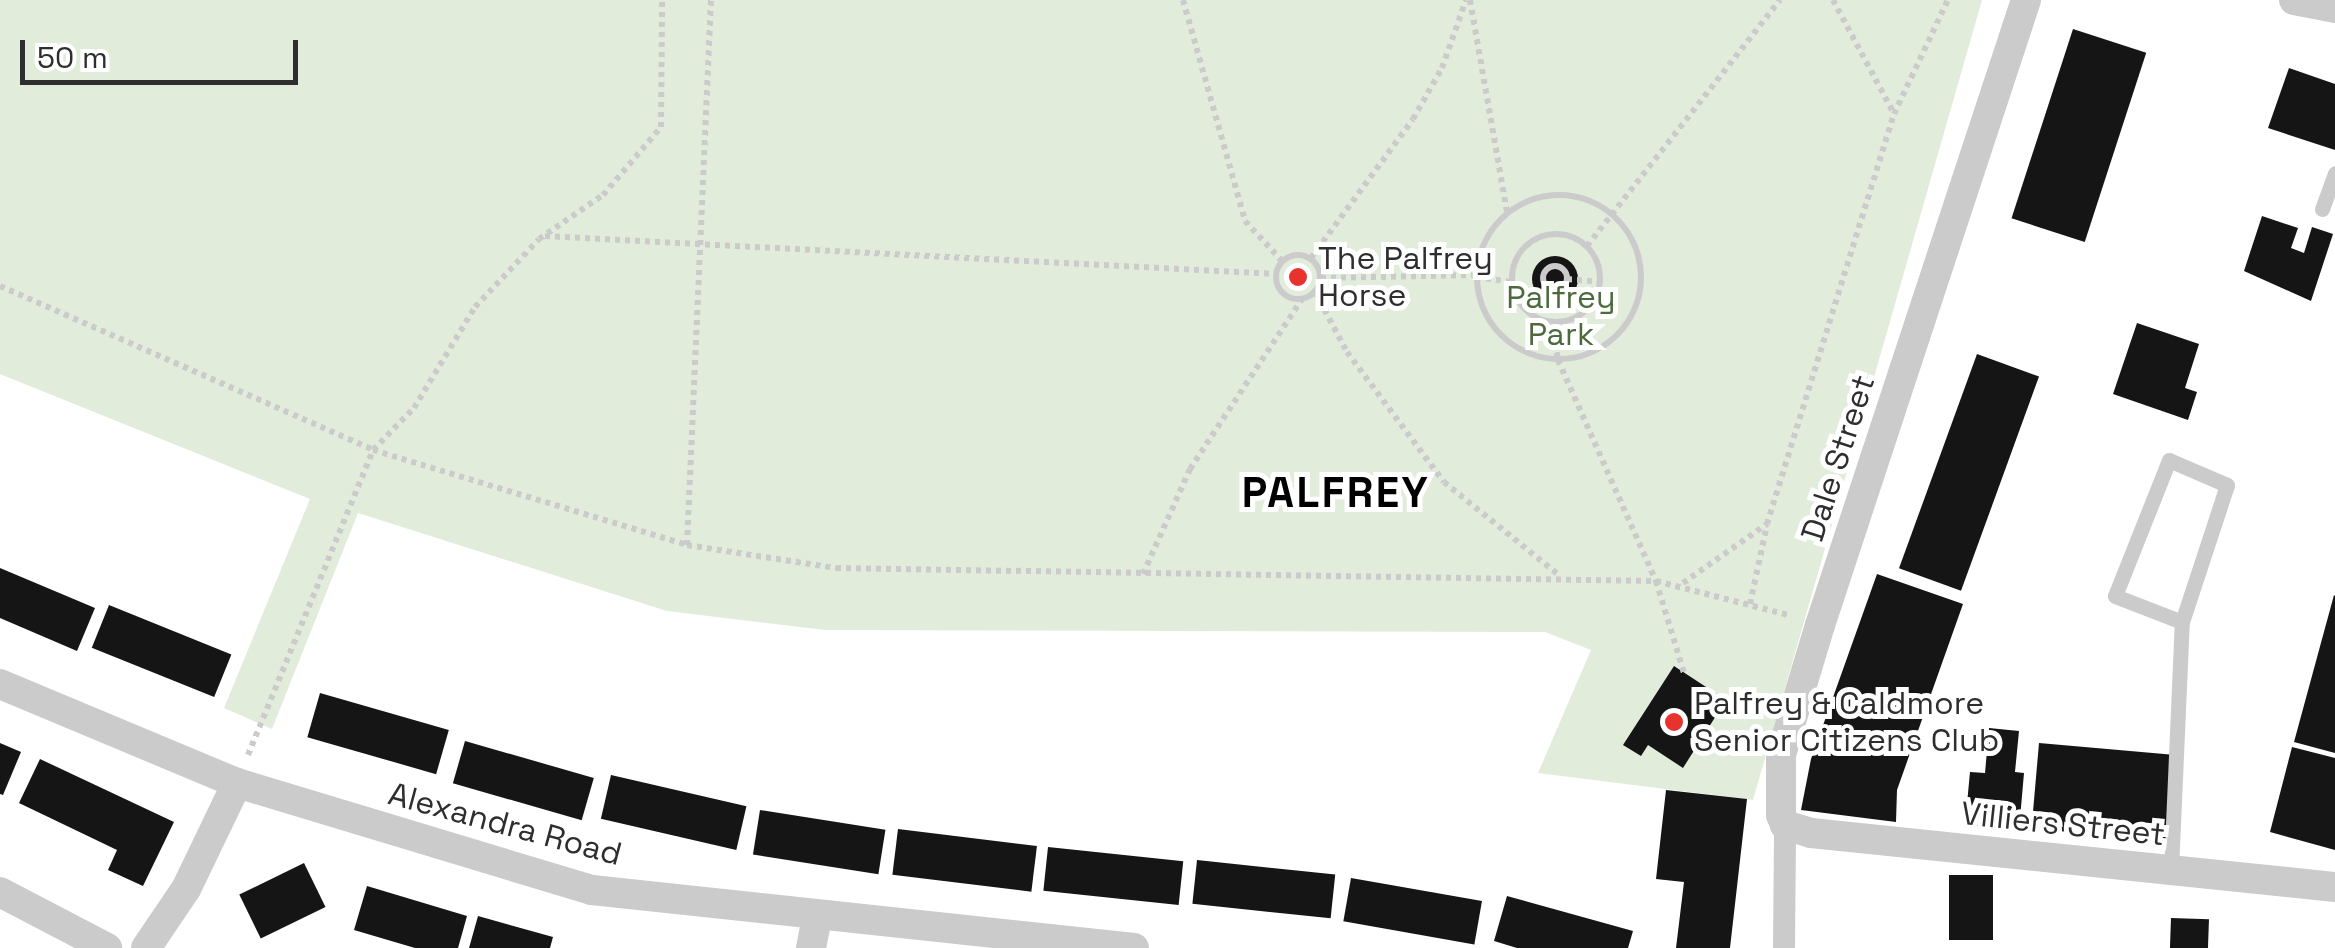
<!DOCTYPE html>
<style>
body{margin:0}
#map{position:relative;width:2335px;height:948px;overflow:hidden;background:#fff;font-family:"Space Grotesk",sans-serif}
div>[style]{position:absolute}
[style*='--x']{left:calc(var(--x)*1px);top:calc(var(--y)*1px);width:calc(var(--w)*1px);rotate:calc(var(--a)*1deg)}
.green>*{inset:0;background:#e2ecdb}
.building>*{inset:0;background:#151515;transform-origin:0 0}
.round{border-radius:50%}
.path>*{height:6px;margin-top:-3px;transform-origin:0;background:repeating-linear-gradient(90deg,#cbcbcb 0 5px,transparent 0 10px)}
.path>.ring{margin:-3px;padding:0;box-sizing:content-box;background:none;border:6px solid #cbcbcb;border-radius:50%}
.service>*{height:15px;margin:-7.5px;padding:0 7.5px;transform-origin:7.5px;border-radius:7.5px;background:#cbcbcb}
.pedestrian>*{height:22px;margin:-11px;padding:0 11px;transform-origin:11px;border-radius:11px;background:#cbcbcb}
.minor>*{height:30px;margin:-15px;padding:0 15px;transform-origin:15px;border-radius:15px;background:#cbcbcb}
.dots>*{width:28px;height:28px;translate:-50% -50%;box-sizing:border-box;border:5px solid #fff;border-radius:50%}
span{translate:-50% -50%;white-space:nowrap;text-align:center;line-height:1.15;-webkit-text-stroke:10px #fff;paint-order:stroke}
.poi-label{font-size:32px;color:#2e2e2e}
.left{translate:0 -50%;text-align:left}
.park-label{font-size:32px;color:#4c6a3b}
.street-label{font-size:32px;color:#2e2e2e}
.district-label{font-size:42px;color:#000;font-weight:700;letter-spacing:2.5px}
.scale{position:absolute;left:20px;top:40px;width:278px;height:45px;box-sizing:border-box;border:5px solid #2e2e2e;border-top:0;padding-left:12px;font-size:30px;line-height:35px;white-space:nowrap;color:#2e2e2e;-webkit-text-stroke:8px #fff;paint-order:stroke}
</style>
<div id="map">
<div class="green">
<i style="clip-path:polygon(0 0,1982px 0,1753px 800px,1538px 773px,1591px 650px,1545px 632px,825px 630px,667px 611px,358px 513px,272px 729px,224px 708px,310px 499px,0 374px)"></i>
</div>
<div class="building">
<i style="left:2073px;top:29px;width:77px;height:199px;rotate:18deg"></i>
<i style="clip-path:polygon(2289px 68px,2335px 84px,2335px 150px,2268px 128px)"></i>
<i style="clip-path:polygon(2262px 216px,2298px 228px,2291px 248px,2304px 253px,2312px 227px,2333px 234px,2311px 301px,2244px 271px)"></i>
<i class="round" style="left:1532px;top:256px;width:46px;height:46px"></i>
<i style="clip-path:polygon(2137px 323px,2199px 344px,2185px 388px,2197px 392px,2188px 420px,2113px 394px)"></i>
<i style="left:1977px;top:354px;width:66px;height:228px;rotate:20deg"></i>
<i style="clip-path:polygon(0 568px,95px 608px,77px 651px,0 618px)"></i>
<i style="clip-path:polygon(1877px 574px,1963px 604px,1897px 790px,1896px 822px,1801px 810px,1811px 759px)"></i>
<i style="clip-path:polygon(2334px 595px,2335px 596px,2335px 753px,2294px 742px)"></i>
<i style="left:109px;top:605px;width:132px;height:46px;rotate:22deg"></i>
<i style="clip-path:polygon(1674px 666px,1726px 700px,1683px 768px,1648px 745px,1641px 756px,1623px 745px)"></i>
<i style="left:320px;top:693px;width:134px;height:46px;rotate:16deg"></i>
<i style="clip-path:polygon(1989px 728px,2019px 731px,2015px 772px,2024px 773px,2019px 830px,1965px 825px,1970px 772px,1985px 773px)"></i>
<i style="left:465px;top:741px;width:134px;height:44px;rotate:16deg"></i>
<i style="clip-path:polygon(0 743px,21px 752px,3px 795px,0 794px)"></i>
<i style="left:2039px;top:743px;width:137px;height:86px;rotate:5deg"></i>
<i style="clip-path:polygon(2292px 747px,2335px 758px,2335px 850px,2270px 832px)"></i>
<i style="clip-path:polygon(40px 759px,174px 822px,143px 886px,108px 870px,117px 850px,19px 803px)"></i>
<i style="left:611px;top:775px;width:139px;height:45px;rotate:13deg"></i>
<i style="clip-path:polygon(1666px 790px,1747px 799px,1730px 948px,1676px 948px,1684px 882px,1656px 879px)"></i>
<i style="left:760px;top:810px;width:127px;height:45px;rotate:9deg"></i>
<i style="left:898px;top:829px;width:140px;height:46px;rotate:7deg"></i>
<i style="left:1048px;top:847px;width:136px;height:44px;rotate:6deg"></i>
<i style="left:1197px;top:860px;width:139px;height:44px;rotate:6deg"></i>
<i style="left:304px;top:863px;width:49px;height:72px;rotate:64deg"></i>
<i style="left:1993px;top:875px;width:65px;height:44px;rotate:90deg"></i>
<i style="left:1351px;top:878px;width:133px;height:44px;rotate:10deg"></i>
<i style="clip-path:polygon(367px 886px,467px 916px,458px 948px,415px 948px,354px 930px)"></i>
<i style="clip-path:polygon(1507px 896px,1633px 931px,1628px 948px,1517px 948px,1494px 941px)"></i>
<i style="clip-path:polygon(478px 916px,553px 937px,550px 948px,469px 948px)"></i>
<i style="left:2171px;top:918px;width:38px;height:30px;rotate:2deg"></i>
</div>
<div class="path">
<i style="--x:1183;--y:0;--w:230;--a:74.3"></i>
<i style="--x:1245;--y:221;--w:54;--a:47.2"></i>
<i style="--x:1470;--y:0;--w:215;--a:80.1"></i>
<i style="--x:1833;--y:0;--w:127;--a:61.8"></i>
<i class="ring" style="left:1477px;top:195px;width:158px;height:158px"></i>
<i class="ring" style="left:1512px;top:234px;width:82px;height:82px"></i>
<i style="--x:545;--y:236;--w:732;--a:2.98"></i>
<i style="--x:1587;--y:246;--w:313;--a:-51.9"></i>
<i class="ring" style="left:1276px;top:255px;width:38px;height:38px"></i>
<i style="--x:1311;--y:258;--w:172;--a:-53.7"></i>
<i style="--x:1413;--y:119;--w:59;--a:-60.4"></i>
<i style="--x:1442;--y:68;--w:72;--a:-70.6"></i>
<i class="ring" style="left:1543px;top:266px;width:18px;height:18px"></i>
<i style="--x:1476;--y:277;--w:35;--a:8"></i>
<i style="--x:1321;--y:278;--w:155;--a:-1.1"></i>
<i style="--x:1567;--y:279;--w:33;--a:5"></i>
<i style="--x:0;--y:286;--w:407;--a:23.7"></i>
<i style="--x:373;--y:450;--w:328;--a:16.8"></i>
<i style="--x:687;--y:545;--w:151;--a:8.8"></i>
<i style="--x:836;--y:568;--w:820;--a:0.91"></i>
<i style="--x:1656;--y:581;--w:136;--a:14.4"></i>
<i style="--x:1315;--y:292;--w:68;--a:61.9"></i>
<i style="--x:1347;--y:352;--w:162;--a:53.3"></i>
<i style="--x:1444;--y:482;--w:148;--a:39"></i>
<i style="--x:1551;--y:323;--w:38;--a:79"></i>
<i style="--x:1558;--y:360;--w:242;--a:66.1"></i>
<i style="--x:1656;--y:581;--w:96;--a:73.1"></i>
<i style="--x:687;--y:545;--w:546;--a:-87.48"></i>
<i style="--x:1143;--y:574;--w:115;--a:-65.9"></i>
<i style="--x:1190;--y:469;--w:204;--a:-56.6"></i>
<i style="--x:1683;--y:583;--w:103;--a:-35.1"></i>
<i style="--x:1767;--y:524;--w:429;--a:-72.8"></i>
<i style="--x:1894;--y:114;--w:126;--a:-64.7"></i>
<i style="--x:1750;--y:604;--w:81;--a:-77.9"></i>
<i style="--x:248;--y:755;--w:330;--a:-67.7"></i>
<i style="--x:373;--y:450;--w:59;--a:-45.7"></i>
<i style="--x:414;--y:408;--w:118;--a:-58.9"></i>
<i style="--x:475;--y:307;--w:93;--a:-46.7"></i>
<i style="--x:539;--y:239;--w:78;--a:-34.5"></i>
<i style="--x:603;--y:195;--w:89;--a:-49.5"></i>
<i style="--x:661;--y:127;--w:127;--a:-89.5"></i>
</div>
<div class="service">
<i style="--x:2322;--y:209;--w:38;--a:-70"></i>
<i style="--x:2171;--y:870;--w:248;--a:-87.5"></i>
<i style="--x:2182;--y:622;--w:144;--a:-71.8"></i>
<i style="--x:2227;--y:485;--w:63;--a:-156.7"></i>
<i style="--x:2169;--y:460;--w:146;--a:111.7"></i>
<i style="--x:2115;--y:596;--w:72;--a:21.2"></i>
</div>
<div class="pedestrian">
<i style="--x:1784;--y:948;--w:123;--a:-89.5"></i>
</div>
<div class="minor">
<i style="--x:2026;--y:0;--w:658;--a:108.24"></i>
<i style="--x:1820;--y:625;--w:136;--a:106.7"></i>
<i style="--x:1781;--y:755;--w:60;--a:90"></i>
<i style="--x:1781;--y:815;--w:11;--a:68"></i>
<i style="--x:1785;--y:825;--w:27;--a:17"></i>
<i style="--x:1811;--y:833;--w:527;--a:5.88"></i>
<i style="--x:2294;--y:0;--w:42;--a:11"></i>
<i style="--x:0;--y:684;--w:257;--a:22.7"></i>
<i style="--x:237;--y:783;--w:371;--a:16.8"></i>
<i style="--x:592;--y:890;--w:545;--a:6.11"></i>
<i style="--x:0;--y:892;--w:121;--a:27.6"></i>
<i style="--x:146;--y:948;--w:71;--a:-55.9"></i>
<i style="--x:186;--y:889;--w:118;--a:-64.3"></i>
<i style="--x:811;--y:948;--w:33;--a:-79"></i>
</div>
<div class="dots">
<i style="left:1298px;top:277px;background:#e7322e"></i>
<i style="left:1674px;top:722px;background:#e7322e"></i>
</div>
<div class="poi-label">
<span class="left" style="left:1318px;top:277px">The Palfrey<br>Horse</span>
<span class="left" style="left:1694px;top:722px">Palfrey &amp; Caldmore<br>Senior Citizens Club</span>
</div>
<div class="park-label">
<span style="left:1561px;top:316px">Palfrey<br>Park</span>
</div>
<div class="street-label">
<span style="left:1838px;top:458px;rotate:-72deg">Dale Street</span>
<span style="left:505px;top:824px;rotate:15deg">Alexandra Road</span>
<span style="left:2063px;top:824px;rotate:6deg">Villiers Street</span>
</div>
<div class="district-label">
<span style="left:1336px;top:493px">PALFREY</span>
</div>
<div class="scale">50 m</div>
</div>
